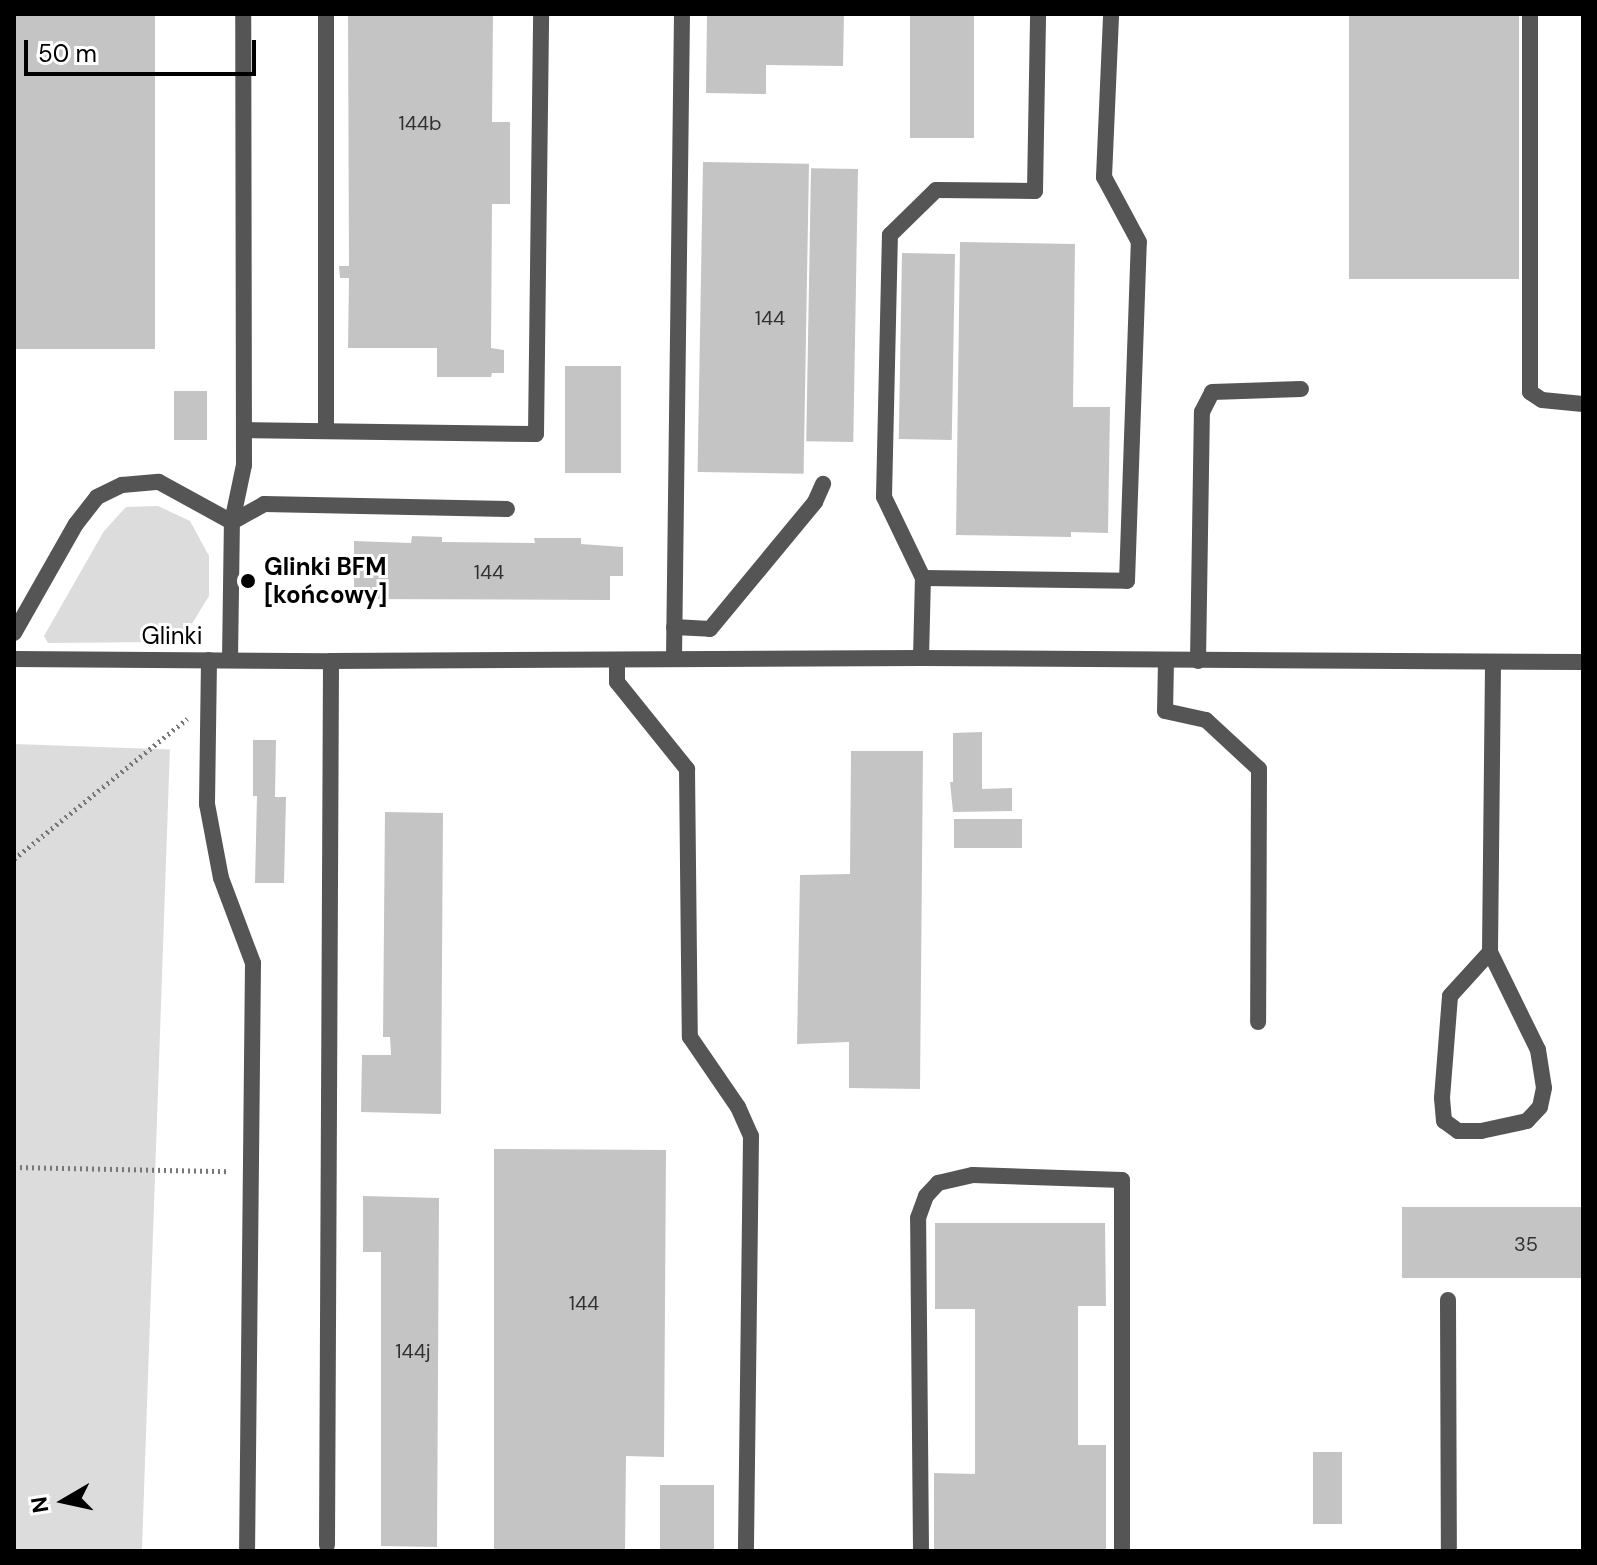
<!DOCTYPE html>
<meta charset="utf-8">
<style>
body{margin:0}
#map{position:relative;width:1597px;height:1565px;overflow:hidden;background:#fff;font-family:"DM Sans",sans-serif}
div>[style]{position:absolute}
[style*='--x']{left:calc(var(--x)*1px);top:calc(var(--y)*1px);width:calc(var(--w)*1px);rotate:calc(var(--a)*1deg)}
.green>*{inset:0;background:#dcdcdc;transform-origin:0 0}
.building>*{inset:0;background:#c4c4c4;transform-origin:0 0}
.path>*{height:5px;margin-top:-2.5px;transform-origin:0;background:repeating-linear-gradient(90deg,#777 0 2px,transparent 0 6px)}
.service>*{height:16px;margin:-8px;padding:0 8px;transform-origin:8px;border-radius:8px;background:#555}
.minor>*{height:16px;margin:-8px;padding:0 8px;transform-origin:8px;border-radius:8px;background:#555}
.dots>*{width:22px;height:22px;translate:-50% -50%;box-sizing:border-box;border:4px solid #fff;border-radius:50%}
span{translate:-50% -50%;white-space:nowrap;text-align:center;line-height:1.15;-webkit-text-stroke:6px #fff;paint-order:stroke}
.number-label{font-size:20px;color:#313131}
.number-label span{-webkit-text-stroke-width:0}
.poi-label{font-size:24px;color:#000;font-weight:700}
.left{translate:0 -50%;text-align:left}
.street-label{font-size:24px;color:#000}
.frame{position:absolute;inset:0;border:16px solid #000;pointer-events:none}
.north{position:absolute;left:24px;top:1461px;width:80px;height:80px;-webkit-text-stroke:6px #fff;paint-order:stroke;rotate:261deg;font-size:22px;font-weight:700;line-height:32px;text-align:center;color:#000}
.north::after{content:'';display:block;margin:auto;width:28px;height:36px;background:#000;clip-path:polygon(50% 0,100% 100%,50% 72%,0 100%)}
.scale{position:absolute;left:24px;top:40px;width:232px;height:36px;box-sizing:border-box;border:4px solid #000;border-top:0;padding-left:10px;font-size:24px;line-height:28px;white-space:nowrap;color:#000;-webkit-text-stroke:6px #fff;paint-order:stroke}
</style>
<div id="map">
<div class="green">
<i style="clip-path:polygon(158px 506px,190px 521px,209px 556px,209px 596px,190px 627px,160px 642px,48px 643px,44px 636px,104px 531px,126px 507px)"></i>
<i style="left:14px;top:744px;width:156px;height:807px;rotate:2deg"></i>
</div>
<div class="building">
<i style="left:14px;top:14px;width:141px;height:335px"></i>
<i style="clip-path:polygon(348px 14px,493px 14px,492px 122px,510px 122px,510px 204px,492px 204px,491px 348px,504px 350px,504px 373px,492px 373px,491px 377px,437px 377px,437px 348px,348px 348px,349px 278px,340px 278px,339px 266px,349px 266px)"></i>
<i style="clip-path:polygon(707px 14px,844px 14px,843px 66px,766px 65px,766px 94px,706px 93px)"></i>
<i style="left:910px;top:14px;width:64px;height:124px"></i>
<i style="left:1349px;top:14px;width:170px;height:265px"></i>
<i style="left:703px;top:162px;width:106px;height:310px;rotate:1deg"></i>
<i style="left:858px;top:169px;width:273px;height:47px;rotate:91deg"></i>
<i style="clip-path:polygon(960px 242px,1075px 244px,1073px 407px,1110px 407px,1108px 533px,1071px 532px,1071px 537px,956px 535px)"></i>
<i style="left:902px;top:253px;width:53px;height:186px;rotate:1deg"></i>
<i style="left:565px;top:366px;width:56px;height:107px"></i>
<i style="left:174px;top:391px;width:33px;height:49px"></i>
<i style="clip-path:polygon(412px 536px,442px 537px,442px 542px,535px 543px,534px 538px,581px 538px,581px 544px,623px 547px,623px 576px,610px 576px,610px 600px,354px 599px,354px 541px,411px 543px)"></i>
<i style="clip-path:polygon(982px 732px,982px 789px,1012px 788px,1012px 811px,953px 812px,950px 782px,953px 782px,953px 733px)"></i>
<i style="clip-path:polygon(253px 740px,276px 740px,275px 797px,286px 797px,284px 883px,255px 883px,257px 796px,253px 796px)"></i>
<i style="clip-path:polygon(851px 751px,923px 751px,920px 1089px,849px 1088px,849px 1042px,797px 1044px,800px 875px,850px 874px)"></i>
<i style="clip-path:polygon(385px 812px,443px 813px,441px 1114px,361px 1112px,362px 1055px,391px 1055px,390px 1037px,383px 1037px)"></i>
<i style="left:954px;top:819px;width:68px;height:29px"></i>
<i style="clip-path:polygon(494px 1149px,666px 1150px,664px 1457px,626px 1456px,625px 1551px,494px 1551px)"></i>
<i style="clip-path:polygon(363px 1196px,439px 1198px,437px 1547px,381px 1546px,381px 1252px,363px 1252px)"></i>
<i style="left:1402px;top:1207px;width:181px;height:71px"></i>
<i style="clip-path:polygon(935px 1223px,1105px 1223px,1106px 1306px,1078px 1306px,1078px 1445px,1106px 1445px,1106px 1549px,934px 1551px,934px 1473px,975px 1474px,975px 1309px,935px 1309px)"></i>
<i style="left:1313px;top:1452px;width:29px;height:72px"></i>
<i style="left:660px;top:1485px;width:54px;height:66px"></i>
</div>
<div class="path">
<i style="--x:14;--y:859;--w:223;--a:-39"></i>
<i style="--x:14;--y:1167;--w:215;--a:1.1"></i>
</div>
<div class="service">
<i style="--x:326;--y:14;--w:417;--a:90"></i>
<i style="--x:1530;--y:14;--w:378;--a:90"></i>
<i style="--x:1530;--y:392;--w:14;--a:34"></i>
<i style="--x:1542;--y:400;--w:41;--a:5.6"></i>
<i style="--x:244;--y:430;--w:292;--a:0.8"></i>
<i style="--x:536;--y:434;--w:420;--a:-89.3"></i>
<i style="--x:232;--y:522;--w:37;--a:-29"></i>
<i style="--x:264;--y:504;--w:243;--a:1.2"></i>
<i style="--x:923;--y:578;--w:204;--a:0.8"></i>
<i style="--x:1127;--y:581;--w:339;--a:-88"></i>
<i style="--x:1139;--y:242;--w:74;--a:-118.3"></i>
<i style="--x:1104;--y:177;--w:163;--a:-87.5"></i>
<i style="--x:674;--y:627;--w:36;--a:3"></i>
<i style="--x:710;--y:629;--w:165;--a:-50.4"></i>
<i style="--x:815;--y:502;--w:20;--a:-66"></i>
<i style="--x:14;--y:633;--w:125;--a:-60.4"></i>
<i style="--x:76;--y:524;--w:34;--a:-52"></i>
<i style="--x:97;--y:497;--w:28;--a:-26"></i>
<i style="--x:122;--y:485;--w:37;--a:-5"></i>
<i style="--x:159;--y:482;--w:83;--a:28.7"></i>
<i style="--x:921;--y:658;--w:80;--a:-88.6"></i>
<i style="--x:923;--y:578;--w:90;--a:-115.7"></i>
<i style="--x:884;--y:497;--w:262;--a:-88.7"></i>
<i style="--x:890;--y:235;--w:64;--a:-44.4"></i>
<i style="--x:936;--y:190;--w:99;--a:0.6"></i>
<i style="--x:1035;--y:191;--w:177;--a:-89"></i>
<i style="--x:674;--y:659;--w:645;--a:-89.29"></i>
<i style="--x:209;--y:660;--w:144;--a:90.8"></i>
<i style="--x:207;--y:804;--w:75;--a:79.3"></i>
<i style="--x:221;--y:878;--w:91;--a:69.4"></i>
<i style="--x:253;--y:963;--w:588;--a:90.58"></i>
<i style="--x:230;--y:660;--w:138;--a:-89.2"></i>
<i style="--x:232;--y:522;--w:58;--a:-78.1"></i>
<i style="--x:244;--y:465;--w:451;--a:-90.1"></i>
<i style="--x:617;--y:660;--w:22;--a:90"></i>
<i style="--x:617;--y:682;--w:112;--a:51.2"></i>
<i style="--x:687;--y:769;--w:268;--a:89.4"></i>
<i style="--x:690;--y:1037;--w:85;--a:55.6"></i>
<i style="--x:738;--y:1107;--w:32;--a:66"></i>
<i style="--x:751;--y:1136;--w:415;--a:90.7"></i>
<i style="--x:1166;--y:661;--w:50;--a:91.1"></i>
<i style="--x:1165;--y:711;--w:42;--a:12.4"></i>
<i style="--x:1206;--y:720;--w:72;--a:42.8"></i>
<i style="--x:1259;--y:769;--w:253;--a:90.2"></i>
<i style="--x:1198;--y:661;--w:249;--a:-89.1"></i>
<i style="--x:1202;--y:412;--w:22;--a:-63"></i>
<i style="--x:1212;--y:392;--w:89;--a:-1.9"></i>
<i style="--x:1490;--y:952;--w:109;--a:63.9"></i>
<i style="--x:1538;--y:1050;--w:38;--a:81"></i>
<i style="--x:1544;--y:1088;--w:19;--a:102"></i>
<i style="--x:1540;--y:1107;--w:19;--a:133"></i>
<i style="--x:1527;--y:1121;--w:47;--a:167.7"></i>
<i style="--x:1481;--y:1131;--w:23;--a:180"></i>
<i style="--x:1458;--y:1131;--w:17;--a:-144"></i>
<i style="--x:1444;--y:1121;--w:23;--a:-95"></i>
<i style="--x:1442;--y:1098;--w:102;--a:-85.5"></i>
<i style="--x:1450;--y:996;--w:59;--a:-47.7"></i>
<i style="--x:1490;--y:952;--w:288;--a:-89.4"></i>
<i style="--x:1448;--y:1300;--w:251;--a:89.8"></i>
<i style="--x:327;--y:1545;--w:884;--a:-89.74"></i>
<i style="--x:331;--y:661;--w:590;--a:-0.29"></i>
<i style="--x:921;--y:658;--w:662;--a:0.35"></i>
<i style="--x:921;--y:1551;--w:333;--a:-90.5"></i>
<i style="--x:918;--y:1218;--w:23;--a:-70"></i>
<i style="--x:926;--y:1196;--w:18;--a:-47"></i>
<i style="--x:938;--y:1183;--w:36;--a:-13"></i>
<i style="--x:973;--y:1175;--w:149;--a:1.9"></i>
<i style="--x:1122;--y:1180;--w:371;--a:90"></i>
</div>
<div class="minor">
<i style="--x:14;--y:659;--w:317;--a:0.4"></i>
</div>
<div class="dots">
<i style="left:248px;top:581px;background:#000"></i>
</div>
<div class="number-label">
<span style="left:420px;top:123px">144b</span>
<span style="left:770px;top:318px">144</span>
<span style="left:489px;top:572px">144</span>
<span style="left:1526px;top:1244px">35</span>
<span style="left:584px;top:1303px">144</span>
<span style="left:413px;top:1351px">144j</span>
</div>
<div class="poi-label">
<span class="left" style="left:264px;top:581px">Glinki BFM<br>[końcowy]</span>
</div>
<div class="street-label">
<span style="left:172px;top:636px">Glinki</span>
</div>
<div class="frame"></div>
<div class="north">N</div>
<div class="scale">50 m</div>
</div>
